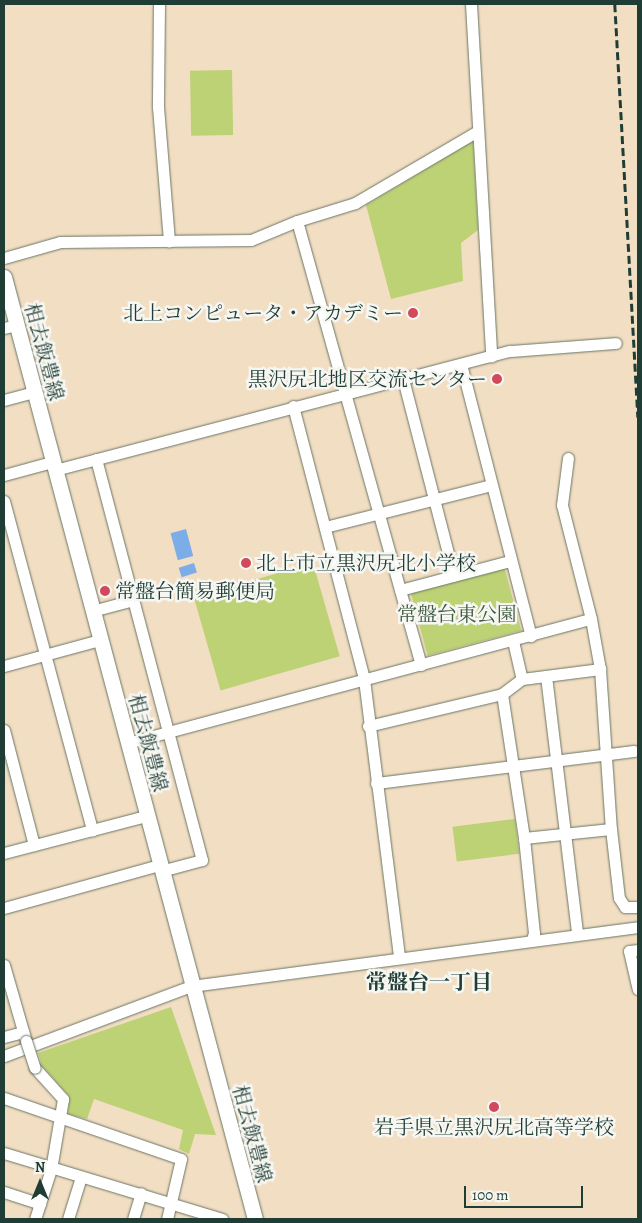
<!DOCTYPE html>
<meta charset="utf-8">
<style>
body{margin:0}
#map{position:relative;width:642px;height:1223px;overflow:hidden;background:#f2dec2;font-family:Alegreya,"Noto Serif JP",serif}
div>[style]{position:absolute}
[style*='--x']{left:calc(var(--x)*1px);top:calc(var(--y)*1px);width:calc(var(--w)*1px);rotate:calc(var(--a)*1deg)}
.green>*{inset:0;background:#bdd175;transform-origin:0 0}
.water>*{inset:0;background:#7dade8;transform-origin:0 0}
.roads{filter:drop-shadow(0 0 1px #697566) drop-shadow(0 0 1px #697566)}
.minor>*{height:11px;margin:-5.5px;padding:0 5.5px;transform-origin:5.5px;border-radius:5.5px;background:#fff}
.major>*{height:15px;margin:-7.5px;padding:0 7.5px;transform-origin:7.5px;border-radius:7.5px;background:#fff}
.rail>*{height:2.5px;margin-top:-1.25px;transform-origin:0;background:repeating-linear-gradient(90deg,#1f3d34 0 8px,transparent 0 12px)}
.bridges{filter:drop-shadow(0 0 1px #697566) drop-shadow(0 0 1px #697566)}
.minor-bridge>*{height:11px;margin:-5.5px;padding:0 5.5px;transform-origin:5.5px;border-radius:5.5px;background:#fff}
.dots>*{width:14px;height:14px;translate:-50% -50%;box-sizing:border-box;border:2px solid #f6f6f2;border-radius:50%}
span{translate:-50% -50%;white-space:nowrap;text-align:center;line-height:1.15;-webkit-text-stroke:5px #f6f6f2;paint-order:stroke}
.poi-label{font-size:20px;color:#1f3d34}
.right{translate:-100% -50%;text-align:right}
.left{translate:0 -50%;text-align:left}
.street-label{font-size:20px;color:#1f3d34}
.park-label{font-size:20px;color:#3f5b41}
.neighbourhood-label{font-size:21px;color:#1f3d34;font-weight:700}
.frame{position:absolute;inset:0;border:5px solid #1f3d34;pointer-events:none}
.north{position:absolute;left:15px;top:1158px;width:50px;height:50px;-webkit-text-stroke:4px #f6f6f2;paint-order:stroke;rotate:0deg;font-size:14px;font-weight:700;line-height:20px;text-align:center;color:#1f3d34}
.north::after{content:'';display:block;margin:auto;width:18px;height:22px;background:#1f3d34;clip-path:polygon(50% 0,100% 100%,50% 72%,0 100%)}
.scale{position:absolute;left:464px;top:1186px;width:119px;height:22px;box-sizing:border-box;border:2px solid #1f3d34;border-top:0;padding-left:6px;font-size:15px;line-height:18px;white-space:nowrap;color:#1f3d34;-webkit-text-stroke:4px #f6f6f2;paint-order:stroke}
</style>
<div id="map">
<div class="green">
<i style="left:232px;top:70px;width:65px;height:42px;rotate:89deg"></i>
<i style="clip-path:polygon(473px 141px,478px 230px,461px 243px,463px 281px,391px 299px,366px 205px)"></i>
<i style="left:313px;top:563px;width:97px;height:124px;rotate:74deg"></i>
<i style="left:504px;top:566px;width:67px;height:97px;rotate:75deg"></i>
<i style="left:515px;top:819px;width:35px;height:63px;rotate:83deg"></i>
<i style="clip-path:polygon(171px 1007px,216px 1135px,195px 1134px,189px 1154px,179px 1149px,183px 1130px,94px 1099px,87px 1119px,68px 1114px,69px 1096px,42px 1066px,38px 1053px)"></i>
</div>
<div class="water">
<i style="left:186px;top:529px;width:28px;height:16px;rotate:75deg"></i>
<i style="left:194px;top:563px;width:10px;height:16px;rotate:73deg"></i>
</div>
<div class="roads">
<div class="minor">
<i style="--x:159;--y:4;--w:103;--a:90.6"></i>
<i style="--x:158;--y:107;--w:135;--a:85.3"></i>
<i style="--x:471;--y:4;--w:353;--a:86.7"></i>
<i style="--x:297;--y:221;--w:461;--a:74.4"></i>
<i style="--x:4;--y:258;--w:58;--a:-15.9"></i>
<i style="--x:60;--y:242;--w:191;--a:-0.6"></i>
<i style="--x:251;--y:240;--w:50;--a:-22.4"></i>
<i style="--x:297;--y:221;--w:61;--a:-17.2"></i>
<i style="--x:355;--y:203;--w:140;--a:-30.4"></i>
<i style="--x:4;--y:328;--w:12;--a:-14"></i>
<i style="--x:461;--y:364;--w:281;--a:75.6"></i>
<i style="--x:403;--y:379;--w:203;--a:75.5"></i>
<i style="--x:4;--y:400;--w:31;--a:-15"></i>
<i style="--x:293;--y:406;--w:282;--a:75.4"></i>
<i style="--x:364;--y:679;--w:281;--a:82.8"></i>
<i style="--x:568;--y:458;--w:47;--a:97.3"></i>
<i style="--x:562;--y:505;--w:118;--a:75.7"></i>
<i style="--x:591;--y:619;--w:51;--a:79.8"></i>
<i style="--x:600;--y:669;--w:160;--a:86.1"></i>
<i style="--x:611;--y:829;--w:69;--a:83.4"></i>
<i style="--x:619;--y:898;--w:11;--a:56"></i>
<i style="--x:625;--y:907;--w:13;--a:0"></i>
<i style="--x:96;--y:459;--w:415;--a:75.2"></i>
<i style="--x:202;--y:860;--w:42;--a:165"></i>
<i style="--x:55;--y:470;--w:470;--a:-14.7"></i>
<i style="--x:510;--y:351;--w:106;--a:-4.3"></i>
<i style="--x:4;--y:475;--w:50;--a:-15.2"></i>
<i style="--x:4;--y:501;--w:341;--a:75"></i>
<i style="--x:325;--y:527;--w:171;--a:-14.2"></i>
<i style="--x:400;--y:590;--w:114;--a:-14.8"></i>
<i style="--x:92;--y:611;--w:42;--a:-15"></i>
<i style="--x:513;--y:641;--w:39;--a:77"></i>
<i style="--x:4;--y:666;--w:99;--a:-15.2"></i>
<i style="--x:546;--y:676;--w:260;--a:83.1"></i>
<i style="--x:502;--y:694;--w:146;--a:81.3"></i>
<i style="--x:524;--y:838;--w:96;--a:84"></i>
<i style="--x:534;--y:933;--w:6;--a:108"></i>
<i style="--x:368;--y:726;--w:138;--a:-13.4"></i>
<i style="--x:502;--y:694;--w:25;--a:-37"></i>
<i style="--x:522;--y:679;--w:79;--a:-7.3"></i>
<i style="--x:4;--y:730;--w:119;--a:75.4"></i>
<i style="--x:127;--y:743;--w:480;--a:-15"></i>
<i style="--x:376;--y:783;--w:260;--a:-7.1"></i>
<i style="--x:524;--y:838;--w:87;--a:-5.9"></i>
<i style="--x:4;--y:853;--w:147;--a:-14.6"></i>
<i style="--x:4;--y:908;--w:161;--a:-15.5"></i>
<i style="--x:638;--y:950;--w:9;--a:174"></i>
<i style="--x:629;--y:951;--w:39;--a:77"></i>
<i style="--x:4;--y:965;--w:79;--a:73.9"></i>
<i style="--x:4;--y:1037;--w:20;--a:-15"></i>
<i style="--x:4;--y:1056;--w:200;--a:-20.5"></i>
<i style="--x:191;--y:986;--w:451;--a:-7.5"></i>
<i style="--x:35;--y:1068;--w:42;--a:47.9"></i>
<i style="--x:63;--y:1099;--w:71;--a:99.7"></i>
<i style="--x:51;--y:1169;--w:52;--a:107.7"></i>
<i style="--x:4;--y:1098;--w:187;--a:19"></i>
<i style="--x:181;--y:1159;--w:62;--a:103.1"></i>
<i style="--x:4;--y:1153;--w:228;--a:16.8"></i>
<i style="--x:4;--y:1192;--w:38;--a:18"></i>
<i style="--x:68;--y:1219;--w:44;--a:-72.8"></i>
<i style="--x:133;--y:1219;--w:27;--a:-73"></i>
</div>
<div class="major">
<i style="--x:4;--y:277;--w:975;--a:75.08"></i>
</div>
</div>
<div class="rail">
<i style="--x:615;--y:4;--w:414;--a:86.8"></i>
</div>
<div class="bridges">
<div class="minor-bridge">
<i style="--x:26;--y:1041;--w:28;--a:72"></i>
</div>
</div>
<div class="dots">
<i style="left:413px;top:313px;background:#d1495b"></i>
<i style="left:497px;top:379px;background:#d1495b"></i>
<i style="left:246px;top:563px;background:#d1495b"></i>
<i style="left:105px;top:591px;background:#d1495b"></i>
<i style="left:494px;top:1107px;background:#d1495b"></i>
</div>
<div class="poi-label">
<span class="right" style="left:403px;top:313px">北上コンピュータ・アカデミー</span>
<span class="right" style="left:487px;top:379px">黒沢尻北地区交流センター</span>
<span class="left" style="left:256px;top:563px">北上市立黒沢尻北小学校</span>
<span class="left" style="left:115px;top:591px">常盤台簡易郵便局</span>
<span style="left:494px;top:1127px">岩手県立黒沢尻北高等学校</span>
</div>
<div class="street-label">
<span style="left:44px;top:352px;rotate:75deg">相去飯豊線</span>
<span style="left:148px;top:743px;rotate:75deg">相去飯豊線</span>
<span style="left:252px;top:1134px;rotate:75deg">相去飯豊線</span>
</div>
<div class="park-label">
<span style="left:457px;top:614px">常盤台東公園</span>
</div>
<div class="neighbourhood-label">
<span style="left:429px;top:982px">常盤台一丁目</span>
</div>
<div class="frame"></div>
<div class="north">N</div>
<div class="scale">100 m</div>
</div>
